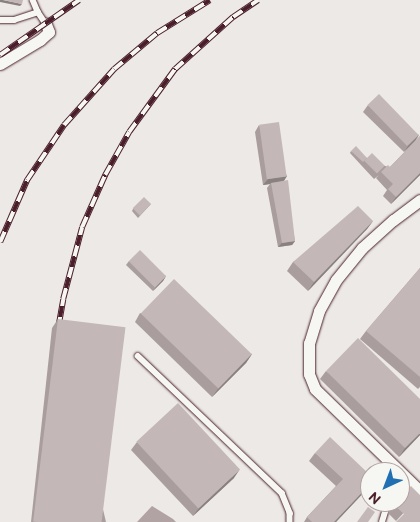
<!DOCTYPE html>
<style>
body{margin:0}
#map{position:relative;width:420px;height:522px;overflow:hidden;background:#ece9e6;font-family:"Balsamiq Sans",sans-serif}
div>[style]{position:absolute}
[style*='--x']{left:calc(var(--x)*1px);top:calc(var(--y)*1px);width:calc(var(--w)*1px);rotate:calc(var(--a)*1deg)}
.water>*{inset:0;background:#b1a2a3}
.roads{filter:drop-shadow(0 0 1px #4a1f2b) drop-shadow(0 0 1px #4a1f2b)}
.lane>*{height:5.5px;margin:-2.75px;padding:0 2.75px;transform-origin:2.75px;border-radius:2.75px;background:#f6f6f2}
.street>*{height:11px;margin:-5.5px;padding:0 5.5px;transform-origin:5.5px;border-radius:5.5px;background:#f6f6f2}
.rail>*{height:5.5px;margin-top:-2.75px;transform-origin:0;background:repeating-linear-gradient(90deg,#f6f6f2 0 11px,#4a1f2b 0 22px);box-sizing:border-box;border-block:1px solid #4a1f2b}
.wall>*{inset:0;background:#a99d9d}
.shaded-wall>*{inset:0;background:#898080}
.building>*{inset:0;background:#c4b7b7;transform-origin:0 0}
span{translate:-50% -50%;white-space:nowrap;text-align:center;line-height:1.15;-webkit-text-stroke:5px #f6f6f2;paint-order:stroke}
.north{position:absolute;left:360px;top:462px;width:50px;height:50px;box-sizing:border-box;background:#f6f6f2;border:1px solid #b1a0a2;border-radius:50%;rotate:223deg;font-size:14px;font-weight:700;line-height:20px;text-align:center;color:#4a1f2b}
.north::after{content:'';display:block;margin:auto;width:18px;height:22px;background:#1f6fb2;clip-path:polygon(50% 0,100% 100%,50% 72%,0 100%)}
</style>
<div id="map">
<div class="water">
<i style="clip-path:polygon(152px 506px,173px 519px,176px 522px,137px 522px)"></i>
</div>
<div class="roads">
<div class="lane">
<i style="--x:33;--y:0;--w:13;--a:67"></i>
<i style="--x:38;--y:12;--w:14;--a:56"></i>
<i style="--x:0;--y:20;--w:14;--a:0"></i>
<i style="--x:14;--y:20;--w:25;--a:-18"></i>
<i style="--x:138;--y:356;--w:199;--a:43.6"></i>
<i style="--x:282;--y:493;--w:22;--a:68"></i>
<i style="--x:290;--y:513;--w:9;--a:90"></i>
<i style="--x:382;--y:522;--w:21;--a:-73"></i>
</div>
<div class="street">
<i style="--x:0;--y:64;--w:47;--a:-31"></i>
<i style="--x:40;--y:40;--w:12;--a:-42"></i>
<i style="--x:49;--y:32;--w:9;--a:-111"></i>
<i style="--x:420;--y:200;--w:34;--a:143"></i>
<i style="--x:393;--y:220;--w:42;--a:137.9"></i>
<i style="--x:362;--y:248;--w:41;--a:129.1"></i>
<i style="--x:336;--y:280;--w:35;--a:119"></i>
<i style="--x:319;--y:311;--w:34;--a:107"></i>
<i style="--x:309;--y:343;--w:31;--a:90"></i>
<i style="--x:309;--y:374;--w:16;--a:68"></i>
<i style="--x:315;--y:389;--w:146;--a:44.2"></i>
</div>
</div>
<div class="rail">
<i style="--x:0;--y:55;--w:96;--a:-34.8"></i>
<i style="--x:0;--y:242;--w:68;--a:-66.5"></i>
<i style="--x:27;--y:180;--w:66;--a:-56.1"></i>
<i style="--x:64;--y:125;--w:75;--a:-48.2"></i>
<i style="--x:114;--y:69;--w:56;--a:-39.9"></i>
<i style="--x:157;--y:33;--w:62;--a:-31.9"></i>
<i style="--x:58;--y:328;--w:29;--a:-80"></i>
<i style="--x:63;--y:299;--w:74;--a:-75.2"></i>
<i style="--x:82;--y:227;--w:57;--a:-66.1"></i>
<i style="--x:105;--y:175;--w:49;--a:-60.8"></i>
<i style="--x:129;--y:132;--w:78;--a:-53.9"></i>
<i style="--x:175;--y:69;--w:78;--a:-41.9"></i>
<i style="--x:233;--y:17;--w:30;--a:-34"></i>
</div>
<div class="wall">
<i style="clip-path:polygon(368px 105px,419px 135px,415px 141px,404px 152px,363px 112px)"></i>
<i style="clip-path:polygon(259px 125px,287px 176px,284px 181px,295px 241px,292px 245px,278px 247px,267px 188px,270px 184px,263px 185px,255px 132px)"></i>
<i style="clip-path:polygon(420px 136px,420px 175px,391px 204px,383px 196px,387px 190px,376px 178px,379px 175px,374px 179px,361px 165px,364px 162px,361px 165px,350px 153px,351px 151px,385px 166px,390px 167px)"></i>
<i style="clip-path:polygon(151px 204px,138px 218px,132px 211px,133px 209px)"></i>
<i style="clip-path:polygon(373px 221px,367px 229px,308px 291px,287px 271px,293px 262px)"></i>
<i style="clip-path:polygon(129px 261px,166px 276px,163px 281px,153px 291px,126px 265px)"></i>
<i style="clip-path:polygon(420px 268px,420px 387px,418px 389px,360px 339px,366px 331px)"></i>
<i style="clip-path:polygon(140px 313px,252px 354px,246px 363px,212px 397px,135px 322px)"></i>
<i style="clip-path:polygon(58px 319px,106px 522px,31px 522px,52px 328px)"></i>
<i style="clip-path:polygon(326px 371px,420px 435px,399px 457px,320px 379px)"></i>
<i style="clip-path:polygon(137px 442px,234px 478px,193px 516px,131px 450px)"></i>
<i style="clip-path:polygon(315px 453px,370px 475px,370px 485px,369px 487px,336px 522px,304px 522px,307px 517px,336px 486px,309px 461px)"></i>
<i style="clip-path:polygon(420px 495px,396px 521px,388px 513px,394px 505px)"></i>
</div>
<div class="shaded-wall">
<i style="clip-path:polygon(0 0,3px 0,22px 4px,20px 6px,0 2px)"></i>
<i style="clip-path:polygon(419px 135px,415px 141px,404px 152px,408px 146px)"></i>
<i style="clip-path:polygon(420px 173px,420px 175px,391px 204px,396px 197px)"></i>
<i style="clip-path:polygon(287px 176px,283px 182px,271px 183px,270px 184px,263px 185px,268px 179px)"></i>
<i style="clip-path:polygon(373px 221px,367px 229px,308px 291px,314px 282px)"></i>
<i style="clip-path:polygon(295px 241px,292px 245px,278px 247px,282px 243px)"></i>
<i style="clip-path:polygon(166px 276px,163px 281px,153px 291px,156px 287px)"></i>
<i style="clip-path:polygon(252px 354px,246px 363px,212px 397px,218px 389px)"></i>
<i style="clip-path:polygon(420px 433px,420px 435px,399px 457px,405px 448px)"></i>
<i style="clip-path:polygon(240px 469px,234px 478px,193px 516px,199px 508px)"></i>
<i style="clip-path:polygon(370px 484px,369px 487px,336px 522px,334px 522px)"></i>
</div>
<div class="building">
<i style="clip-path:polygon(3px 0,23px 0,22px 4px)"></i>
<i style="left:379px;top:94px;width:57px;height:16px;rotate:46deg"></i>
<i style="left:279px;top:122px;width:55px;height:20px;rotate:82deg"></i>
<i style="clip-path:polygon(420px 136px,420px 173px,396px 197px,388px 189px,393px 184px,381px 172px,388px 165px,390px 167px)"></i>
<i style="clip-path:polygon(356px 146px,367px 158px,363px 162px,351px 151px)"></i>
<i style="left:372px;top:153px;width:18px;height:11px;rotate:45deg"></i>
<i style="clip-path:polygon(288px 180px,295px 241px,282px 243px,271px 183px)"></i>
<i style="left:144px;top:197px;width:10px;height:16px;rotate:45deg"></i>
<i style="clip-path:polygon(358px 206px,373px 221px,314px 282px,293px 262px)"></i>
<i style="left:140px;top:250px;width:37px;height:16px;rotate:45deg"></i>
<i style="clip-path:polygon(420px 268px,420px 377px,366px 331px)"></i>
<i style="left:174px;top:279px;width:108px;height:48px;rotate:44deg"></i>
<i style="left:58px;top:319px;width:68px;height:204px;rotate:7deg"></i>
<i style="clip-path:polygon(358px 338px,420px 399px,420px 433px,405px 448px,326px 371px)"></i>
<i style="left:178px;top:403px;width:91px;height:57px;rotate:47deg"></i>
<i style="clip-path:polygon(330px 437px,370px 475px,370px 484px,334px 522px,312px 522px,307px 517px,343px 479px,315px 453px)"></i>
<i style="clip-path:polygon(411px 486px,420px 495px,420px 522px,396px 522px,404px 514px,394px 505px,397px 502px,400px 502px,400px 498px)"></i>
<i style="clip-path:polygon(368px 507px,375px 512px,368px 522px,357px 522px)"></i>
</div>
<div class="north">N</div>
</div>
